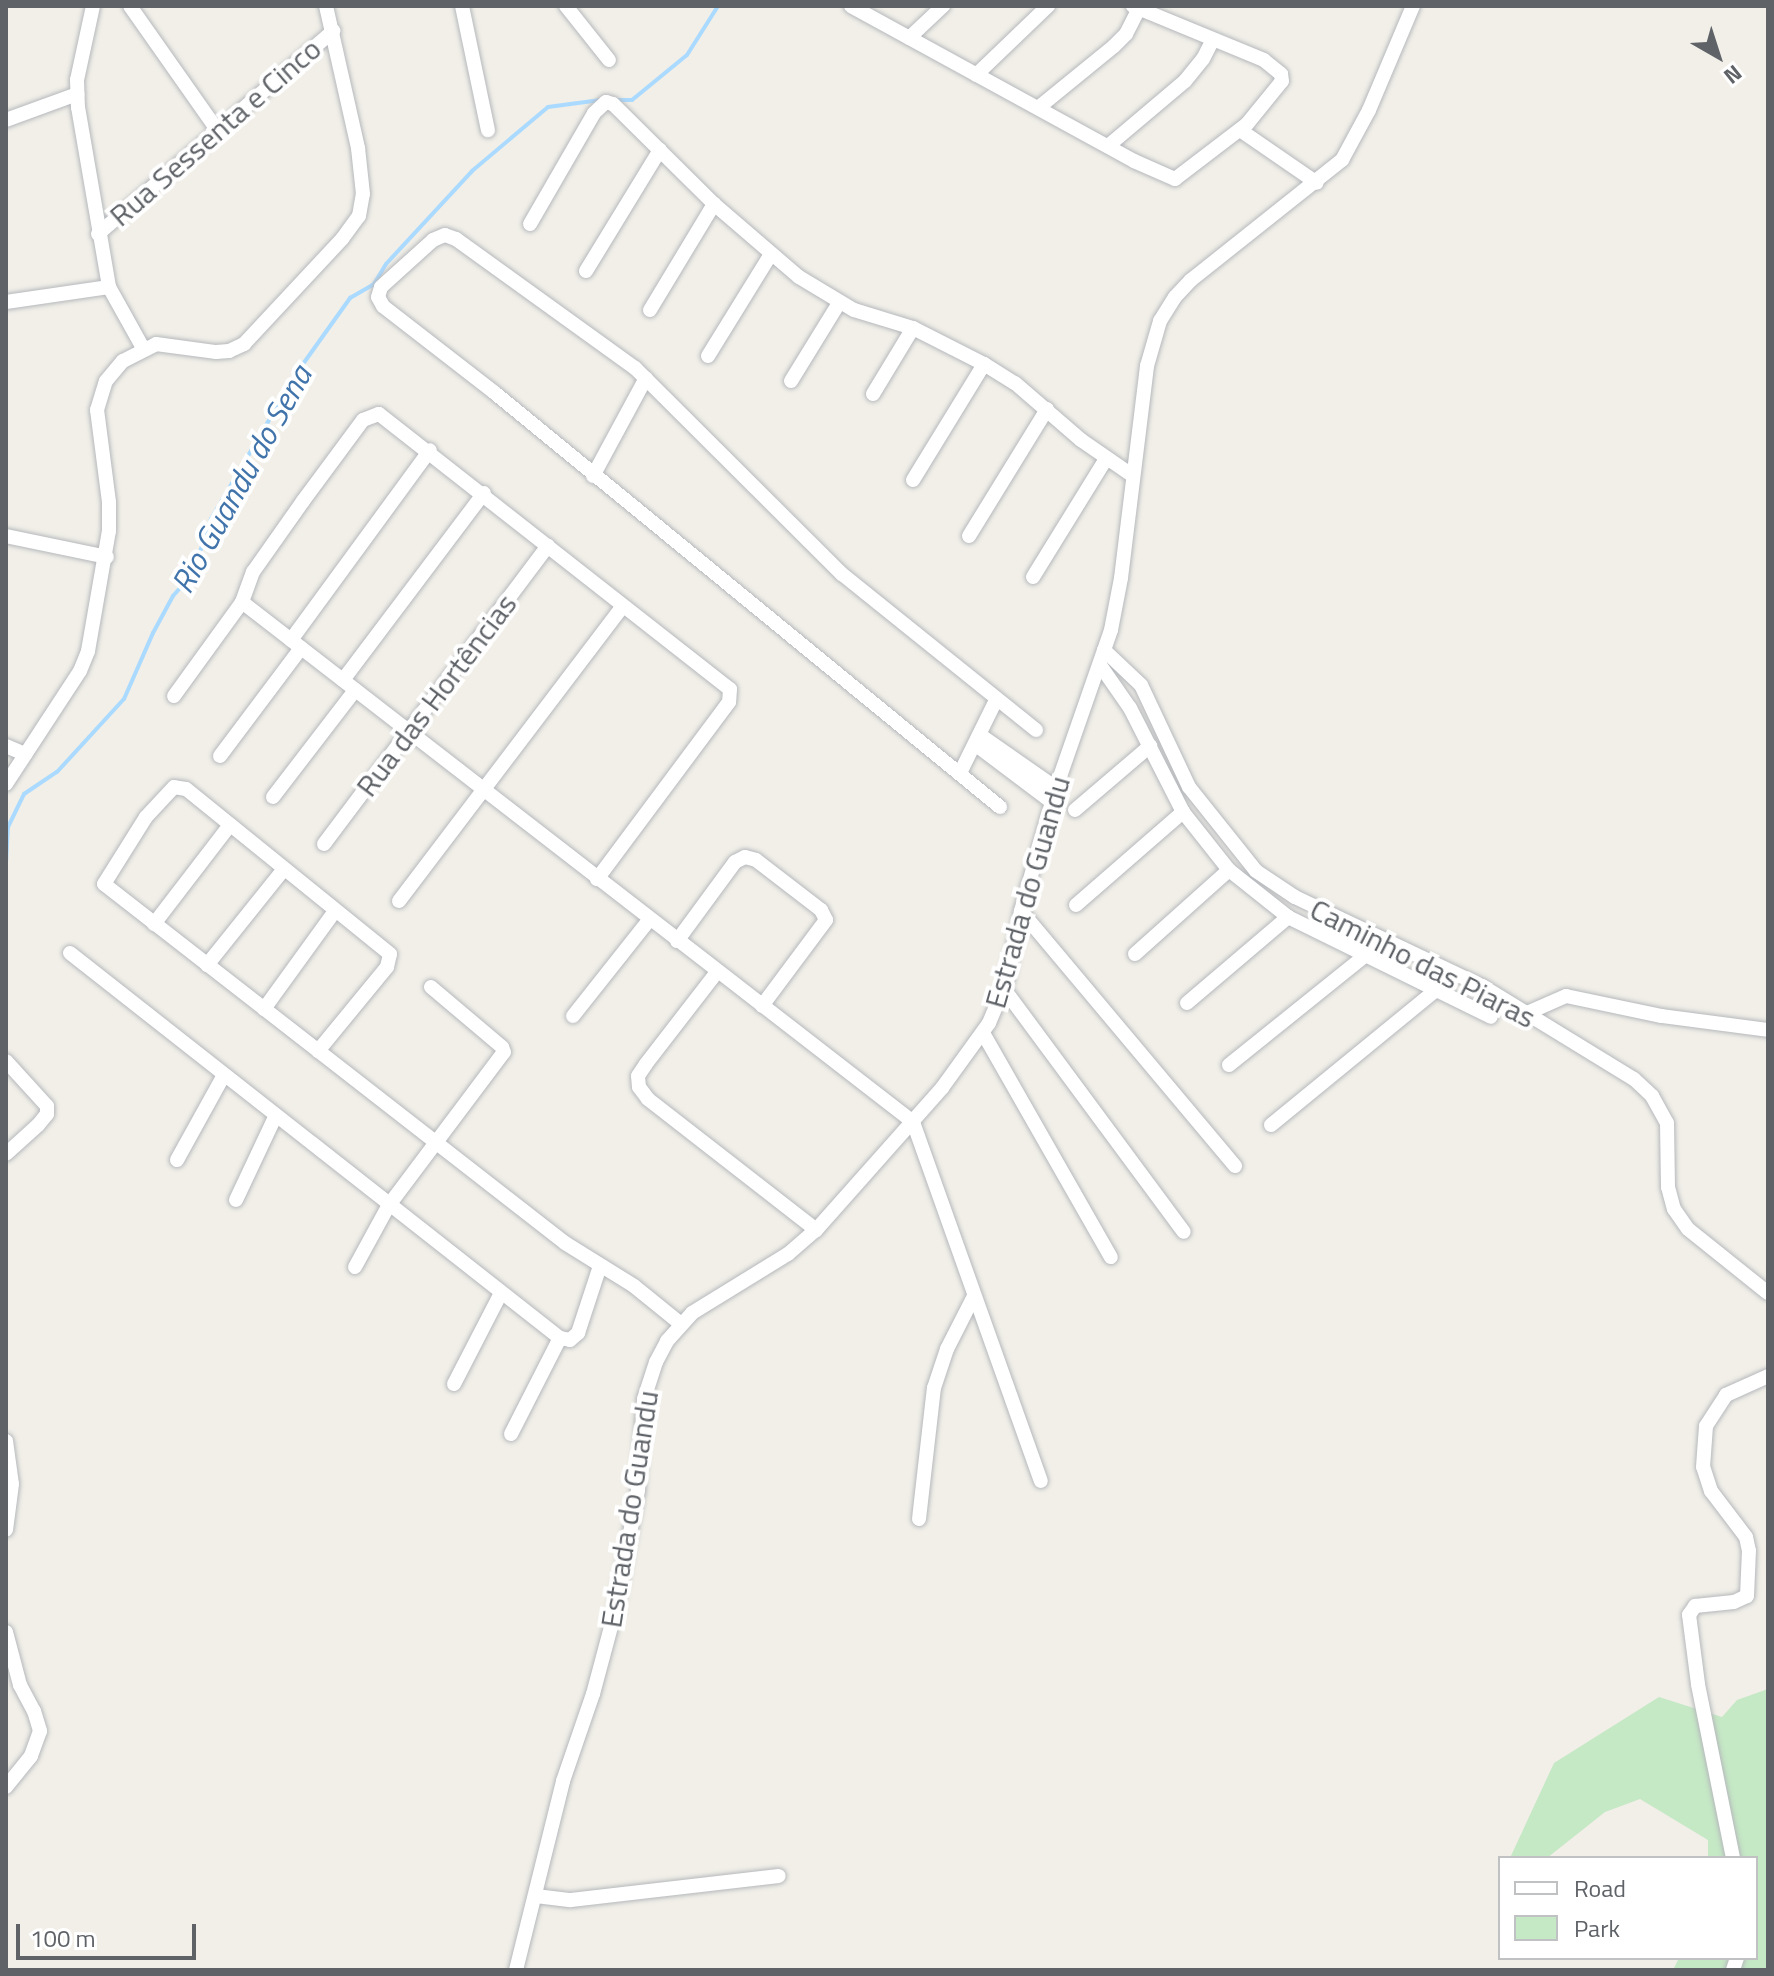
<!DOCTYPE html>
<meta charset="utf-8">
<style>
body{margin:0}
#map{position:relative;width:1774px;height:1976px;overflow:hidden;background:#f1efe8;font-family:"Titillium Web",sans-serif}
div>[style]{position:absolute}
[style*='--x']{left:calc(var(--x)*1px);top:calc(var(--y)*1px);width:calc(var(--w)*1px);rotate:calc(var(--a)*1deg)}
.green>*{inset:0;background:#c5e8c5}
.stream>*{height:4px;margin:-2px;padding:0 2px;transform-origin:2px;border-radius:2px;background:#aadaff}
.roads{filter:drop-shadow(0 0 2px #b5b8bc) drop-shadow(0 0 2px #b5b8bc)}
.minor>*{height:14px;margin:-7px;padding:0 7px;transform-origin:7px;border-radius:7px;background:#fff}
span{translate:-50% -50%;white-space:nowrap;text-align:center;line-height:1.15;-webkit-text-stroke:8px #fff;paint-order:stroke}
.street-label{font-size:30px;color:#5f6368}
.water-label{font-size:32px;color:#4174aa;font-style:italic}
.frame{position:absolute;inset:0;border:8px solid #5f6368;pointer-events:none}
.legend{position:absolute;left:1498px;top:1856px;width:260px;height:104px;box-sizing:border-box;background:#fff;border:2px solid #bfc1c3;margin:0;padding:10px 14px;list-style:none;font-size:24px;color:#5f6368}
.legend li{display:flex;align-items:center;gap:16px;height:40px}
.legend b{width:40px;border:2px solid #bfc1c3}
.north{position:absolute;left:1678px;top:16px;width:80px;height:80px;-webkit-text-stroke:6px #fff;paint-order:stroke;rotate:141deg;font-size:22px;font-weight:700;line-height:32px;text-align:center;color:#5f6368}
.north::after{content:'';display:block;margin:auto;width:28px;height:36px;background:#5f6368;clip-path:polygon(50% 0,100% 100%,50% 72%,0 100%)}
.scale{position:absolute;left:16px;top:1924px;width:180px;height:36px;box-sizing:border-box;border:4px solid #5f6368;border-top:0;padding-left:10px;font-size:24px;line-height:28px;white-space:nowrap;color:#5f6368;-webkit-text-stroke:6px #fff;paint-order:stroke}
</style>
<div id="map">
<div class="green">
<i style="clip-path:polygon(1768px 1689px,1768px 1970px,1673px 1970px,1679px 1958px,1756px 1958px,1756px 1858px,1708px 1858px,1708px 1840px,1640px 1799px,1605px 1812px,1547px 1858px,1510px 1858px,1554px 1763px,1659px 1697px,1722px 1717px,1737px 1700px)"></i>
</div>
<div class="stream">
<i style="--x:614;--y:100;--w:18;--a:0"></i>
<i style="--x:632;--y:100;--w:71;--a:-39.3"></i>
<i style="--x:687;--y:55;--w:58;--a:-57.7"></i>
<i style="--x:6;--y:863;--w:36;--a:-87"></i>
<i style="--x:8;--y:827;--w:37;--a:-64"></i>
<i style="--x:24;--y:794;--w:40;--a:-34"></i>
<i style="--x:57;--y:772;--w:99;--a:-47.5"></i>
<i style="--x:124;--y:699;--w:72;--a:-66.3"></i>
<i style="--x:153;--y:633;--w:42;--a:-61.6"></i>
<i style="--x:173;--y:596;--w:30;--a:-49"></i>
<i style="--x:193;--y:573;--w:57;--a:-71.6"></i>
<i style="--x:211;--y:519;--w:172;--a:-59.6"></i>
<i style="--x:298;--y:371;--w:90;--a:-54.5"></i>
<i style="--x:350;--y:298;--w:28;--a:-30"></i>
<i style="--x:374;--y:284;--w:23;--a:-59"></i>
<i style="--x:386;--y:264;--w:127;--a:-47.2"></i>
<i style="--x:472;--y:171;--w:99;--a:-40.1"></i>
<i style="--x:548;--y:107;--w:53;--a:-7.5"></i>
</div>
<div class="roads">
<div class="minor">
<i style="--x:93;--y:6;--w:76;--a:102.2"></i>
<i style="--x:77;--y:80;--w:27;--a:88"></i>
<i style="--x:78;--y:107;--w:183;--a:80.2"></i>
<i style="--x:109;--y:287;--w:70;--a:60.9"></i>
<i style="--x:130;--y:6;--w:151;--a:54.9"></i>
<i style="--x:462;--y:6;--w:127;--a:78.2"></i>
<i style="--x:566;--y:6;--w:69;--a:51.5"></i>
<i style="--x:851;--y:6;--w:323;--a:28.7"></i>
<i style="--x:1134;--y:161;--w:45;--a:23.7"></i>
<i style="--x:1175;--y:179;--w:91;--a:-37.4"></i>
<i style="--x:1247;--y:124;--w:55;--a:-50.9"></i>
<i style="--x:1282;--y:81;--w:7;--a:-98"></i>
<i style="--x:1281;--y:74;--w:22;--a:-141"></i>
<i style="--x:1264;--y:60;--w:142;--a:-157.6"></i>
<i style="--x:909;--y:38;--w:47;--a:-43.3"></i>
<i style="--x:976;--y:75;--w:100;--a:-43.8"></i>
<i style="--x:1038;--y:108;--w:98;--a:-39.2"></i>
<i style="--x:1114;--y:46;--w:17;--a:-45"></i>
<i style="--x:1126;--y:34;--w:28;--a:-63"></i>
<i style="--x:6;--y:120;--w:76;--a:-20.1"></i>
<i style="--x:1240;--y:130;--w:93;--a:34.5"></i>
<i style="--x:1108;--y:146;--w:101;--a:-40.2"></i>
<i style="--x:1185;--y:81;--w:28;--a:-51"></i>
<i style="--x:1203;--y:59;--w:22;--a:-63"></i>
<i style="--x:530;--y:224;--w:128;--a:-60"></i>
<i style="--x:594;--y:113;--w:16;--a:-43"></i>
<i style="--x:606;--y:102;--w:7;--a:16"></i>
<i style="--x:613;--y:104;--w:142;--a:44.7"></i>
<i style="--x:714;--y:204;--w:112;--a:40.7"></i>
<i style="--x:799;--y:277;--w:64;--a:31"></i>
<i style="--x:854;--y:310;--w:62;--a:17"></i>
<i style="--x:913;--y:328;--w:80;--a:26.9"></i>
<i style="--x:984;--y:364;--w:36;--a:32"></i>
<i style="--x:1015;--y:383;--w:87;--a:40.8"></i>
<i style="--x:1081;--y:440;--w:63;--a:34.7"></i>
<i style="--x:98;--y:234;--w:311;--a:-40.8"></i>
<i style="--x:586;--y:271;--w:142;--a:-58.6"></i>
<i style="--x:6;--y:302;--w:104;--a:-8.3"></i>
<i style="--x:650;--y:310;--w:124;--a:-58.9"></i>
<i style="--x:708;--y:356;--w:120;--a:-58.3"></i>
<i style="--x:791;--y:381;--w:92;--a:-58.4"></i>
<i style="--x:873;--y:394;--w:77;--a:-58.8"></i>
<i style="--x:593;--y:476;--w:111;--a:-61.6"></i>
<i style="--x:913;--y:480;--w:136;--a:-58.5"></i>
<i style="--x:6;--y:536;--w:103;--a:11.7"></i>
<i style="--x:969;--y:536;--w:149;--a:-58.4"></i>
<i style="--x:1033;--y:577;--w:139;--a:-58.3"></i>
<i style="--x:242;--y:602;--w:849;--a:37.77"></i>
<i style="--x:913;--y:1122;--w:381;--a:70.4"></i>
<i style="--x:291;--y:640;--w:235;--a:-53.8"></i>
<i style="--x:1104;--y:650;--w:51;--a:43.4"></i>
<i style="--x:1141;--y:685;--w:113;--a:64.8"></i>
<i style="--x:1189;--y:787;--w:107;--a:51.4"></i>
<i style="--x:1256;--y:871;--w:47;--a:33.7"></i>
<i style="--x:1295;--y:897;--w:207;--a:25.5"></i>
<i style="--x:1482;--y:986;--w:178;--a:31.5"></i>
<i style="--x:1634;--y:1079;--w:25;--a:43"></i>
<i style="--x:1652;--y:1096;--w:31;--a:61"></i>
<i style="--x:1667;--y:1123;--w:64;--a:89.1"></i>
<i style="--x:1668;--y:1187;--w:23;--a:75"></i>
<i style="--x:1674;--y:1209;--w:24;--a:55"></i>
<i style="--x:1688;--y:1229;--w:102;--a:38.7"></i>
<i style="--x:1100;--y:665;--w:52;--a:55.1"></i>
<i style="--x:1130;--y:708;--w:117;--a:63"></i>
<i style="--x:1183;--y:812;--w:74;--a:51.6"></i>
<i style="--x:1229;--y:870;--w:75;--a:38.5"></i>
<i style="--x:1288;--y:917;--w:226;--a:26.2"></i>
<i style="--x:343;--y:680;--w:234;--a:-53"></i>
<i style="--x:174;--y:696;--w:116;--a:-54.1"></i>
<i style="--x:242;--y:602;--w:32;--a:-70"></i>
<i style="--x:253;--y:572;--w:87;--a:-54.8"></i>
<i style="--x:303;--y:501;--w:101;--a:-53.5"></i>
<i style="--x:363;--y:420;--w:17;--a:-21"></i>
<i style="--x:379;--y:414;--w:446;--a:38.1"></i>
<i style="--x:730;--y:689;--w:13;--a:94"></i>
<i style="--x:729;--y:702;--w:221;--a:126.7"></i>
<i style="--x:980;--y:735;--w:93;--a:34.9"></i>
<i style="--x:976;--y:745;--w:95;--a:36.9"></i>
<i style="--x:6;--y:746;--w:21;--a:23"></i>
<i style="--x:220;--y:756;--w:135;--a:-53.1"></i>
<i style="--x:960;--y:773;--w:81;--a:-63.7"></i>
<i style="--x:6;--y:784;--w:135;--a:-56.8"></i>
<i style="--x:80;--y:671;--w:22;--a:-68"></i>
<i style="--x:88;--y:651;--w:122;--a:-80.1"></i>
<i style="--x:109;--y:531;--w:29;--a:-90"></i>
<i style="--x:109;--y:502;--w:93;--a:-97.4"></i>
<i style="--x:97;--y:410;--w:30;--a:-73"></i>
<i style="--x:106;--y:381;--w:26;--a:-50"></i>
<i style="--x:123;--y:361;--w:37;--a:-27"></i>
<i style="--x:156;--y:344;--w:61;--a:7.6"></i>
<i style="--x:216;--y:352;--w:13;--a:-4"></i>
<i style="--x:229;--y:351;--w:17;--a:-25"></i>
<i style="--x:244;--y:344;--w:144;--a:-47"></i>
<i style="--x:342;--y:239;--w:29;--a:-54"></i>
<i style="--x:359;--y:216;--w:22;--a:-80"></i>
<i style="--x:363;--y:194;--w:46;--a:-96.2"></i>
<i style="--x:358;--y:148;--w:146;--a:-102.7"></i>
<i style="--x:273;--y:797;--w:135;--a:-52.5"></i>
<i style="--x:1000;--y:807;--w:653;--a:-140.66"></i>
<i style="--x:495;--y:393;--w:142;--a:-142.2"></i>
<i style="--x:383;--y:306;--w:10;--a:-119"></i>
<i style="--x:378;--y:297;--w:10;--a:-73"></i>
<i style="--x:381;--y:287;--w:70;--a:-42.1"></i>
<i style="--x:433;--y:240;--w:13;--a:-23"></i>
<i style="--x:445;--y:235;--w:12;--a:20"></i>
<i style="--x:456;--y:239;--w:221;--a:35.8"></i>
<i style="--x:635;--y:368;--w:292;--a:44.9"></i>
<i style="--x:842;--y:574;--w:249;--a:38.8"></i>
<i style="--x:1075;--y:810;--w:99;--a:-40.5"></i>
<i style="--x:324;--y:844;--w:373;--a:-53.1"></i>
<i style="--x:399;--y:901;--w:370;--a:-52.8"></i>
<i style="--x:1076;--y:905;--w:142;--a:-41"></i>
<i style="--x:1021;--y:911;--w:333;--a:50"></i>
<i style="--x:154;--y:924;--w:125;--a:-52.5"></i>
<i style="--x:677;--y:941;--w:98;--a:-53.7"></i>
<i style="--x:735;--y:862;--w:11;--a:-27"></i>
<i style="--x:745;--y:857;--w:11;--a:15"></i>
<i style="--x:756;--y:860;--w:82;--a:37.6"></i>
<i style="--x:821;--y:910;--w:11;--a:63"></i>
<i style="--x:826;--y:920;--w:107;--a:126.7"></i>
<i style="--x:70;--y:953;--w:623;--a:38.16"></i>
<i style="--x:560;--y:1338;--w:10;--a:11"></i>
<i style="--x:570;--y:1340;--w:11;--a:-41"></i>
<i style="--x:578;--y:1333;--w:71;--a:-71.8"></i>
<i style="--x:1135;--y:954;--w:126;--a:-41.8"></i>
<i style="--x:207;--y:965;--w:122;--a:-51.3"></i>
<i style="--x:717;--y:972;--w:116;--a:127.7"></i>
<i style="--x:646;--y:1064;--w:14;--a:124"></i>
<i style="--x:638;--y:1076;--w:11;--a:85"></i>
<i style="--x:639;--y:1087;--w:15;--a:53"></i>
<i style="--x:648;--y:1099;--w:213;--a:37.9"></i>
<i style="--x:1004;--y:989;--w:302;--a:53.5"></i>
<i style="--x:1187;--y:1003;--w:133;--a:-40.4"></i>
<i style="--x:264;--y:1009;--w:121;--a:-54.1"></i>
<i style="--x:1525;--y:1014;--w:45;--a:-23.7"></i>
<i style="--x:1566;--y:996;--w:98;--a:11.8"></i>
<i style="--x:1662;--y:1016;--w:107;--a:7.5"></i>
<i style="--x:573;--y:1016;--w:122;--a:-51.6"></i>
<i style="--x:983;--y:1033;--w:258;--a:60.3"></i>
<i style="--x:318;--y:1051;--w:109;--a:-50.6"></i>
<i style="--x:387;--y:967;--w:13;--a:-77"></i>
<i style="--x:390;--y:954;--w:262;--a:-141"></i>
<i style="--x:186;--y:789;--w:12;--a:-171"></i>
<i style="--x:174;--y:787;--w:41;--a:133"></i>
<i style="--x:146;--y:817;--w:79;--a:122.1"></i>
<i style="--x:104;--y:884;--w:584;--a:37.91"></i>
<i style="--x:565;--y:1243;--w:81;--a:31.9"></i>
<i style="--x:634;--y:1286;--w:60;--a:39"></i>
<i style="--x:6;--y:1061;--w:61;--a:47.7"></i>
<i style="--x:47;--y:1106;--w:8;--a:90"></i>
<i style="--x:47;--y:1114;--w:14;--a:129"></i>
<i style="--x:38;--y:1125;--w:43;--a:137.8"></i>
<i style="--x:1229;--y:1065;--w:177;--a:-38.8"></i>
<i style="--x:1271;--y:1125;--w:213;--a:-39.3"></i>
<i style="--x:177;--y:1160;--w:97;--a:-61.1"></i>
<i style="--x:236;--y:1200;--w:92;--a:-64.8"></i>
<i style="--x:355;--y:1267;--w:71;--a:-61.3"></i>
<i style="--x:389;--y:1205;--w:191;--a:-53.1"></i>
<i style="--x:504;--y:1052;--w:5;--a:-112"></i>
<i style="--x:502;--y:1047;--w:93;--a:-139.8"></i>
<i style="--x:454;--y:1384;--w:102;--a:-62.7"></i>
<i style="--x:511;--y:1434;--w:108;--a:-63"></i>
<i style="--x:6;--y:1441;--w:43;--a:82.1"></i>
<i style="--x:12;--y:1484;--w:46;--a:97.4"></i>
<i style="--x:919;--y:1519;--w:132;--a:-83.5"></i>
<i style="--x:934;--y:1388;--w:41;--a:-71.6"></i>
<i style="--x:947;--y:1349;--w:59;--a:-63"></i>
<i style="--x:6;--y:1632;--w:55;--a:75.2"></i>
<i style="--x:20;--y:1685;--w:30;--a:62"></i>
<i style="--x:34;--y:1711;--w:21;--a:73"></i>
<i style="--x:40;--y:1731;--w:27;--a:110"></i>
<i style="--x:31;--y:1756;--w:40;--a:129"></i>
<i style="--x:1733;--y:1858;--w:177;--a:-101.4"></i>
<i style="--x:1698;--y:1684;--w:70;--a:-97.4"></i>
<i style="--x:1689;--y:1615;--w:11;--a:-56"></i>
<i style="--x:1695;--y:1606;--w:39;--a:-6"></i>
<i style="--x:1734;--y:1602;--w:14;--a:-25"></i>
<i style="--x:1747;--y:1596;--w:45;--a:-87.5"></i>
<i style="--x:1749;--y:1551;--w:14;--a:-102"></i>
<i style="--x:1746;--y:1537;--w:58;--a:-127.3"></i>
<i style="--x:1711;--y:1491;--w:25;--a:-108"></i>
<i style="--x:1703;--y:1467;--w:41;--a:-85.8"></i>
<i style="--x:1706;--y:1426;--w:37;--a:-57"></i>
<i style="--x:1726;--y:1395;--w:46;--a:-24.3"></i>
<i style="--x:536;--y:1896;--w:35;--a:7"></i>
<i style="--x:571;--y:1900;--w:209;--a:-6.6"></i>
<i style="--x:516;--y:1970;--w:195;--a:-76"></i>
<i style="--x:563;--y:1781;--w:92;--a:-71"></i>
<i style="--x:593;--y:1694;--w:89;--a:-75"></i>
<i style="--x:616;--y:1608;--w:120;--a:-79.4"></i>
<i style="--x:638;--y:1490;--w:91;--a:-86.2"></i>
<i style="--x:644;--y:1399;--w:39;--a:-72"></i>
<i style="--x:656;--y:1362;--w:24;--a:-62"></i>
<i style="--x:667;--y:1341;--w:38;--a:-48"></i>
<i style="--x:692;--y:1313;--w:113;--a:-31.6"></i>
<i style="--x:788;--y:1254;--w:37;--a:-41"></i>
<i style="--x:816;--y:1230;--w:190;--a:-48.4"></i>
<i style="--x:942;--y:1088;--w:80;--a:-54.1"></i>
<i style="--x:989;--y:1023;--w:47;--a:-67.3"></i>
<i style="--x:1007;--y:980;--w:70;--a:-78.5"></i>
<i style="--x:1021;--y:911;--w:128;--a:-74.1"></i>
<i style="--x:1056;--y:788;--w:167;--a:-70.8"></i>
<i style="--x:1111;--y:630;--w:53;--a:-79.1"></i>
<i style="--x:1121;--y:578;--w:214;--a:-83"></i>
<i style="--x:1147;--y:366;--w:47;--a:-73.9"></i>
<i style="--x:1160;--y:321;--w:28;--a:-58"></i>
<i style="--x:1175;--y:297;--w:23;--a:-47"></i>
<i style="--x:1191;--y:280;--w:193;--a:-38.5"></i>
<i style="--x:1342;--y:160;--w:57;--a:-61.6"></i>
<i style="--x:1369;--y:110;--w:113;--a:-67.1"></i>
<i style="--x:1733;--y:1970;--w:13;--a:-72"></i>
</div>
</div>
<div class="street-label">
<span style="left:215px;top:132px;rotate:-41deg">Rua Sessenta e Cinco</span>
<span style="left:436px;top:695px;rotate:-53deg">Rua das Hortências</span>
<span style="left:1027px;top:892px;rotate:-74deg">Estrada do Guandu</span>
<span style="left:1423px;top:963px;rotate:27deg">Caminho das Piaras</span>
<span style="left:629px;top:1509px;rotate:-81deg">Estrada do Guandu</span>
</div>
<div class="water-label">
<span style="left:241px;top:479px;rotate:-61deg">Rio Guandu do Sena</span>
</div>
<div class="frame"></div>
<ul class="legend">
<li><b style="height:10px;background:#fff"></b>Road</li>
<li><b style="height:22px;background:#c5e8c5"></b>Park</li>
</ul>
<div class="north">N</div>
<div class="scale">100 m</div>
</div>
